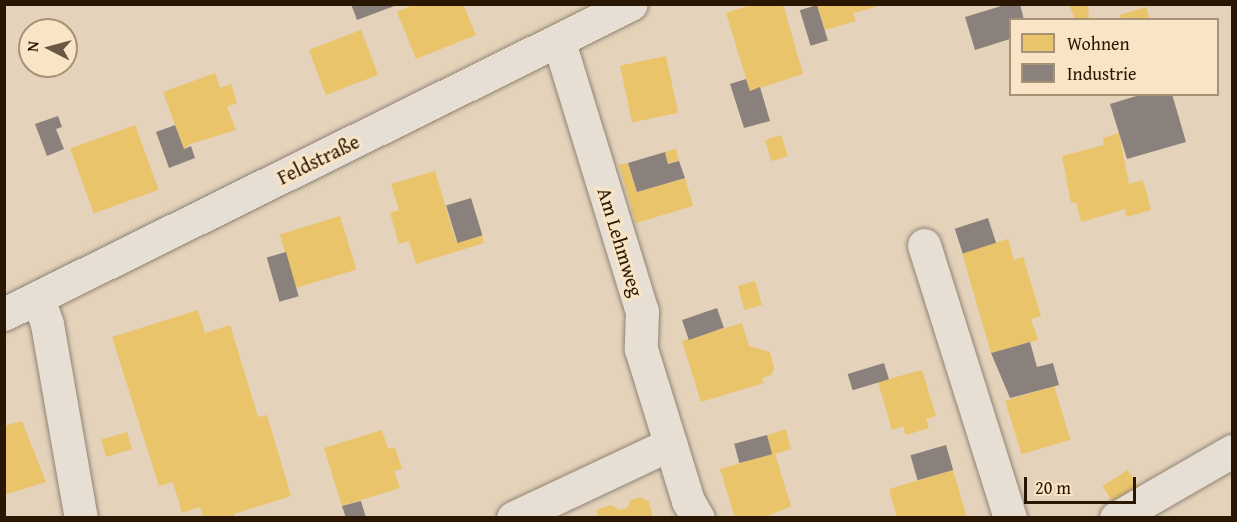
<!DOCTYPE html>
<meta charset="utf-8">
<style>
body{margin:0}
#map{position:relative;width:1237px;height:522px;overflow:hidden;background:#e4d2ba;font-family:"Gentium Book Plus",serif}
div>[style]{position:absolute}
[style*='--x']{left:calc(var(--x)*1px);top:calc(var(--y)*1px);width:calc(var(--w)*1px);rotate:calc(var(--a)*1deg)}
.homes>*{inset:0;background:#e9c46a;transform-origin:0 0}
.industry>*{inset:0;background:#8a817c;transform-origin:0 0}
.roads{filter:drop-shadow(0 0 2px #908475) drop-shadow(0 0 2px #908475)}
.minor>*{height:33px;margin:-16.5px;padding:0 16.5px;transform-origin:16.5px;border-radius:16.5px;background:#e7dfd3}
span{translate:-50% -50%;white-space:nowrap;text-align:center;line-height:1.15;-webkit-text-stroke:6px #f9e4c6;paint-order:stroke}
.street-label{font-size:20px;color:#291703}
.frame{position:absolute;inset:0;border:6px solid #291703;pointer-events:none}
.legend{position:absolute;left:1009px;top:18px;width:210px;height:78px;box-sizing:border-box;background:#f9e4c6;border:2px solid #a69278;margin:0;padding:8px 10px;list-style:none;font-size:18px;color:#291703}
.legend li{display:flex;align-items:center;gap:12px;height:30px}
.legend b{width:30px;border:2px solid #a69278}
.north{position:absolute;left:18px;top:18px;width:60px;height:60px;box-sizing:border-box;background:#f9e4c6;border:2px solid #a69278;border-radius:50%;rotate:276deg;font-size:16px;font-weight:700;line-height:24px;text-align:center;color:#291703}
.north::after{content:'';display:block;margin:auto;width:21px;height:27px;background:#6a5843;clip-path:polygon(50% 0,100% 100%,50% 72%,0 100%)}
.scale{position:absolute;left:1024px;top:477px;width:112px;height:27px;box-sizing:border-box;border:3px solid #291703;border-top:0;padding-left:8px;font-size:18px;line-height:21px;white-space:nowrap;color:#291703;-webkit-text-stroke:4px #f9e4c6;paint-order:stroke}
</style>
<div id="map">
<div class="homes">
<i style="clip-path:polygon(415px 4px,463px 4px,476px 35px,416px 59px,397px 12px)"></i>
<i style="clip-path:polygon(754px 4px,783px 4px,803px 74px,750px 91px,726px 13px)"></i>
<i style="clip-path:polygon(817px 4px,876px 4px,876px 7px,853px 13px,856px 21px,825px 30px)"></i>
<i style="clip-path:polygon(1069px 4px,1088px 4px,1089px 20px,1075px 20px)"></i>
<i style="clip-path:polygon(1146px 7px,1150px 20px,1121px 20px,1120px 15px)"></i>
<i style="left:361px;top:30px;width:48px;height:56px;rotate:69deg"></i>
<i style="left:666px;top:56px;width:58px;height:47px;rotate:78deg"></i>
<i style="clip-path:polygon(215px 73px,220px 88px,231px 84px,237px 103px,227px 107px,236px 130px,190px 144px,184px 149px,163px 92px)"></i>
<i style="left:135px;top:125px;width:69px;height:69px;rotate:70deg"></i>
<i style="clip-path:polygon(1119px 133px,1129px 184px,1143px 180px,1151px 210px,1126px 217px,1125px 209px,1081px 222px,1076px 202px,1071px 203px,1062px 156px,1104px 145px,1103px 138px)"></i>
<i style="left:781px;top:135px;width:22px;height:17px;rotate:72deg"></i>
<i style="left:676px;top:149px;width:12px;height:11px;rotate:76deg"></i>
<i style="clip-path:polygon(628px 163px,637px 192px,685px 178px,693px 206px,636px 223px,619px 165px)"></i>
<i style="clip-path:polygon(435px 171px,456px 242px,482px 235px,484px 243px,416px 264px,409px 241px,399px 244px,390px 213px,399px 210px,391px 184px)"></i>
<i style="left:340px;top:216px;width:56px;height:63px;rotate:73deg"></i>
<i style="clip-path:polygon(1008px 239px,1014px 260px,1023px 257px,1041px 316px,1031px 319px,1038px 340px,991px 353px,962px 253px)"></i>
<i style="left:755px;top:281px;width:25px;height:18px;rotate:74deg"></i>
<i style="clip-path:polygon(198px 310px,205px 333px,230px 325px,258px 417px,267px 415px,291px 496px,234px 514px,235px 518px,203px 518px,200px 507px,182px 513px,173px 482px,159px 486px,112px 337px)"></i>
<i style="clip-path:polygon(742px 323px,749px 346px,770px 352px,774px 368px,771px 375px,762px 378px,764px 383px,701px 402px,682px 341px)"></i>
<i style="clip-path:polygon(922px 370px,936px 416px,926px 419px,929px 428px,906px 435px,903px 426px,892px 430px,878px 382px)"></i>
<i style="left:1054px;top:386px;width:56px;height:51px;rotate:73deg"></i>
<i style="clip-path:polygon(22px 421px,46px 482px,4px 495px,4px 426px)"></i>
<i style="clip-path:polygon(786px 429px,791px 449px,775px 454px,791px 506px,763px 518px,735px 518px,720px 469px,772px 454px,767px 435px)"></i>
<i style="clip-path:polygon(382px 430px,388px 449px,395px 447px,402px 469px,394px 471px,400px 488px,342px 506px,324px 448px)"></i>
<i style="left:127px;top:432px;width:18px;height:27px;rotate:74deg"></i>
<i style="clip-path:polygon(953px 470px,967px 518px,897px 518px,889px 489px)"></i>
<i style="left:1128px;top:470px;width:25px;height:30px;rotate:58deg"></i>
<i style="clip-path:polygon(640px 497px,649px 502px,653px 518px,598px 518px,596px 510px,611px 505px,620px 510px,627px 508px,631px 500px)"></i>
</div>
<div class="industry">
<i style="clip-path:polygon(351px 4px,397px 4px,397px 5px,357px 20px)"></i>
<i style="clip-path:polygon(1008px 4px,1020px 4px,1024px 20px,1010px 20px,1010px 39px,975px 50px,965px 17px)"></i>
<i style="left:817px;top:5px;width:37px;height:18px;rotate:73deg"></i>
<i style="clip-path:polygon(746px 79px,750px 91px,760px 87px,770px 121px,744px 128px,730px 84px)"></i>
<i style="clip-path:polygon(1143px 94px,1172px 94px,1186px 142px,1127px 159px,1110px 104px)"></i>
<i style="clip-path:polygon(58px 116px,62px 127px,56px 129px,64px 149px,47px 156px,35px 124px)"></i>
<i style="clip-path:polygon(175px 125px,184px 149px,191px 146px,195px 158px,169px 168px,156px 132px)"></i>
<i style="clip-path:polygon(665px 152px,668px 164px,679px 161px,685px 178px,637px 192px,628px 163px)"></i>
<i style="left:471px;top:198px;width:39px;height:26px;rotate:73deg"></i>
<i style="left:988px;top:218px;width:26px;height:35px;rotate:72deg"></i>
<i style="left:286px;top:252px;width:46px;height:20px;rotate:74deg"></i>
<i style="left:717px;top:308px;width:21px;height:37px;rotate:71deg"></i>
<i style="clip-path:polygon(1030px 342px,1037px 367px,1053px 363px,1059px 385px,1010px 398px,991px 353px)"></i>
<i style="left:884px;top:363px;width:17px;height:38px;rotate:73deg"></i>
<i style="left:767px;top:435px;width:20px;height:34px;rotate:75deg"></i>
<i style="left:946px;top:445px;width:26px;height:37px;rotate:74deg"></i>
<i style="clip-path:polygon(361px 501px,366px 518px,346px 518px,342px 506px)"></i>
</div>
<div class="roads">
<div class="minor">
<i style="--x:559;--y:42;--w:282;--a:72.9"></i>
<i style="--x:642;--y:311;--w:38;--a:92"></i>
<i style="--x:641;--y:349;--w:159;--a:72.8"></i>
<i style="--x:688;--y:501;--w:20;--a:60"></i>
<i style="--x:924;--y:245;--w:286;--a:72.5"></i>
<i style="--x:38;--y:298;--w:28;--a:71"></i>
<i style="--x:47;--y:324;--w:197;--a:80.1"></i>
<i style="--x:4;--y:314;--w:699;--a:-26.31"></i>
<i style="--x:513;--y:518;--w:174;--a:-25.2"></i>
<i style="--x:1116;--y:518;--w:134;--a:-30"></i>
</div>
</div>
<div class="street-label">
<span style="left:318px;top:159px;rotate:-26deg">Feldstraße</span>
<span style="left:621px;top:242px;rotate:73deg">Am Lehmweg</span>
</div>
<div class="frame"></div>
<ul class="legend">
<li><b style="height:16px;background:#e9c46a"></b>Wohnen</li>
<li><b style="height:16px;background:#8a817c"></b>Industrie</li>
</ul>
<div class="north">N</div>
<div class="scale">20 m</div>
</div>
